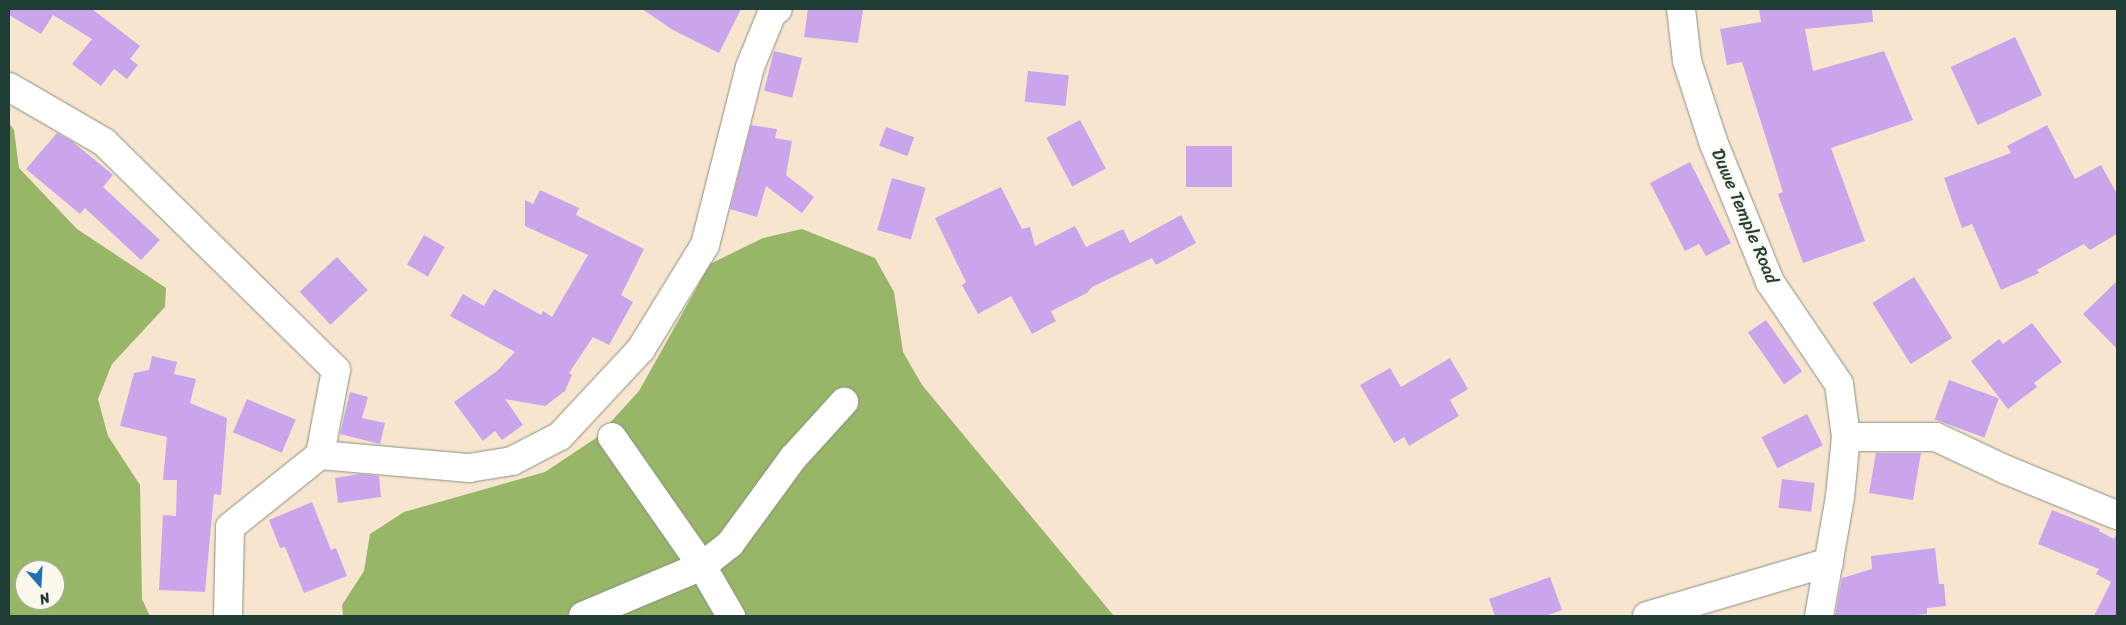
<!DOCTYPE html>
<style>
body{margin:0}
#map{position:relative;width:2126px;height:625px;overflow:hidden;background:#f7e5cf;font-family:Sriracha,sans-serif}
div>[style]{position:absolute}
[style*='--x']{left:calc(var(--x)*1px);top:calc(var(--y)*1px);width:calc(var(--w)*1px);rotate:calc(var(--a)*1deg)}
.forest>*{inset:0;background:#97b668}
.building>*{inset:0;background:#caa5ec;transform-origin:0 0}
.roads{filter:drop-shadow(0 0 1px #8b9182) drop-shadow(0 0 1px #8b9182)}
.minor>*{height:28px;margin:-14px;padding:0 14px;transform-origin:14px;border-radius:14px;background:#fff}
span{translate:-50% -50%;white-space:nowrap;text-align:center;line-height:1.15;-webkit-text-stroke:4px #fbf7ec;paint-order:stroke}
.street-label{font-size:18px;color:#1f3d34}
.frame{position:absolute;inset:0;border:10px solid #1f3d34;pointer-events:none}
.north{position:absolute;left:15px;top:560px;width:50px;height:50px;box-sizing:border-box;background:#fbf7ec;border:1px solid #a3ada2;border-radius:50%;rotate:161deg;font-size:14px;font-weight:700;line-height:20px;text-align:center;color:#1f3d34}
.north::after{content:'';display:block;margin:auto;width:18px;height:22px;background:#1f6fb2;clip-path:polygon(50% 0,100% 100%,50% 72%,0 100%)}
</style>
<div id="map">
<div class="forest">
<i style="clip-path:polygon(evenodd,9px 123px,14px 130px,19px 168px,77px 229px,166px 288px,165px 307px,112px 364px,98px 399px,108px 436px,140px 485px,142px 599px,150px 616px,9px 616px,9px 123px,25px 570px,55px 570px,55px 600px,25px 600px,25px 570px)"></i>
<i style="clip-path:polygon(802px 229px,875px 258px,894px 292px,903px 352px,922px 385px,1114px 616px,343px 616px,342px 605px,364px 571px,370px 534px,404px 512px,545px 472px,596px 438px,639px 391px,710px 264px,763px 238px)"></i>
</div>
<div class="building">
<i style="clip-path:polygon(9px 9px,92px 9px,140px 46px,130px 59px,138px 65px,127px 79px,114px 69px,101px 86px,72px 64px,92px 39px,53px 15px,41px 34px,9px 15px)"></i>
<i style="clip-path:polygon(642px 9px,741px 9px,719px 53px,673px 30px)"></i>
<i style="clip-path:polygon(808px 9px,863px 10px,858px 43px,804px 37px)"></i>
<i style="clip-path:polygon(1759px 9px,1872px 9px,1873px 22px,1805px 29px,1813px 71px,1884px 51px,1913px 120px,1831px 148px,1865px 241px,1803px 263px,1778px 194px,1783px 192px,1742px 62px,1727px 65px,1720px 29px,1761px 22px)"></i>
<i style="left:2015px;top:37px;width:64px;height:71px;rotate:65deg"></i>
<i style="left:774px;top:51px;width:29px;height:41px;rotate:14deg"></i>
<i style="left:1028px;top:71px;width:41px;height:31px;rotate:6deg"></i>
<i style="left:1080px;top:120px;width:55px;height:38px;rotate:62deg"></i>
<i style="clip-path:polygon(751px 125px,777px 129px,775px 138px,792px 141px,786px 175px,814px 197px,802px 213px,766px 186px,757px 217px,730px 209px)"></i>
<i style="clip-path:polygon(2047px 125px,2075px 179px,2101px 165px,2117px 194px,2117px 234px,2090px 250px,2084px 244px,2037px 270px,2039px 273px,2001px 290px,1972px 224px,1962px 228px,1944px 178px,2011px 153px,2007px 146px)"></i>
<i style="left:886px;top:127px;width:30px;height:20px;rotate:20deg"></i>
<i style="clip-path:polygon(57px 133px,73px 142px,113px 175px,103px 187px,160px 240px,141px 260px,85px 208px,80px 214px,26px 169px)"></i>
<i style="left:1186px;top:146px;width:46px;height:41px"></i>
<i style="clip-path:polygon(1690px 162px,1731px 243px,1706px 256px,1699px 244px,1685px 251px,1650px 183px)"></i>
<i style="left:892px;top:178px;width:35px;height:54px;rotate:16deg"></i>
<i style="clip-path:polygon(1001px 187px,1022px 229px,1030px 227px,1035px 246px,1075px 226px,1086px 247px,1123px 229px,1130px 243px,1181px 215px,1196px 243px,1156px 265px,1152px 258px,1092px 287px,1087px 293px,1051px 311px,1056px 321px,1032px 334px,1011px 296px,978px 314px,962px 285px,966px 282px,935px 218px)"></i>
<i style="clip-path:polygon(540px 190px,579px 208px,576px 215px,644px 249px,621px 295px,633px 302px,609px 345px,593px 337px,569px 373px,572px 375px,565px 391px,545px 406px,505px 399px,523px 425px,502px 440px,495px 431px,483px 441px,454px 402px,497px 371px,515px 352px,450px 316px,463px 294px,484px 306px,494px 289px,541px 315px,543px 311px,552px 317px,588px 255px,525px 226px,525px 200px,533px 204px)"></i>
<i style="left:424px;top:235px;width:24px;height:34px;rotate:30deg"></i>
<i style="left:337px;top:257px;width:45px;height:51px;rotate:47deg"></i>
<i style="left:1914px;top:277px;width:72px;height:49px;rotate:58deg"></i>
<i style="clip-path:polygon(2117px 281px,2117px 349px,2083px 314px)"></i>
<i style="left:1766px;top:320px;width:63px;height:22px;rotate:55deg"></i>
<i style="clip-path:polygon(2032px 323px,2062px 362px,2034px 383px,2037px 387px,2008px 409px,1971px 361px,1999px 339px,2003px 344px)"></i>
<i style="clip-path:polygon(152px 356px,177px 362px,174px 374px,196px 379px,190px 403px,227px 418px,221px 495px,214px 494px,205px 592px,159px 590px,163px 515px,176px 516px,177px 480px,163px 480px,167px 437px,120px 426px,134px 373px,149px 370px)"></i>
<i style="clip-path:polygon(1450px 358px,1468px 389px,1450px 400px,1459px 416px,1409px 446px,1404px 437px,1394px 443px,1360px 385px,1390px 368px,1401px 387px)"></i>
<i style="left:1949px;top:380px;width:53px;height:42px;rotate:20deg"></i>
<i style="clip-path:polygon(350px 392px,368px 397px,362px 418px,385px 423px,380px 444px,340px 434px)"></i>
<i style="left:247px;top:399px;width:53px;height:36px;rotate:23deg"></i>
<i style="left:1807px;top:414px;width:35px;height:51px;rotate:63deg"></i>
<i style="clip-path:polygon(1876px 453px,1921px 453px,1913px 500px,1869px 493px)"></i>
<i style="clip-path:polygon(360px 474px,379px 476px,381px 497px,338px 503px,335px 478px)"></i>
<i style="left:1782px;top:479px;width:33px;height:29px;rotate:7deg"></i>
<i style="clip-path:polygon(312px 502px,331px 550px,336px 548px,347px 576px,304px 593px,285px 547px,280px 548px,269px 520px)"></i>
<i style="clip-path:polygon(2052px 510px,2100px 529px,2099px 531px,2114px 539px,2117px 532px,2117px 616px,2094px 616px,2111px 582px,2096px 574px,2099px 569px,2038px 544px)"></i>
<i style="clip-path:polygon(1935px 548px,1939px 584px,1944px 584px,1946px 606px,1927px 608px,1927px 614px,1901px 616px,1835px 616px,1842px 578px,1872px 569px,1871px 556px)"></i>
<i style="clip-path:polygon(1550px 577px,1562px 610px,1545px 616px,1495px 616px,1489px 599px)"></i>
</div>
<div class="roads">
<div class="minor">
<i style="--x:1681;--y:9;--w:52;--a:83.4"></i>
<i style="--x:1687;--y:61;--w:87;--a:72"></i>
<i style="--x:1714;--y:144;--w:149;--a:67.9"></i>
<i style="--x:1770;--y:282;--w:123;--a:55.9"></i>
<i style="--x:1839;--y:384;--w:53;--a:82.5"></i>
<i style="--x:1846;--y:437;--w:60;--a:95.7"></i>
<i style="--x:1840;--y:497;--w:121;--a:100"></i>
<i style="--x:9;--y:87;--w:110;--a:30.1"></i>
<i style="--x:104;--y:142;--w:325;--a:44.5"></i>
<i style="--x:336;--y:370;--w:86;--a:100.7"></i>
<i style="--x:612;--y:437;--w:157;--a:55.1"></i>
<i style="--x:702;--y:566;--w:58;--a:59.9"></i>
<i style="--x:1846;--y:437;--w:90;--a:0"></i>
<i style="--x:1936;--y:437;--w:75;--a:25.2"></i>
<i style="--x:2004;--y:469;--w:122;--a:22.2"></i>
<i style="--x:228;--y:616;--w:89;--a:-88.7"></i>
<i style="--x:230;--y:527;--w:115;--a:-38.7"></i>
<i style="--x:320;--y:455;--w:150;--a:5"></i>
<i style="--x:469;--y:468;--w:44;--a:-9.2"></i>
<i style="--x:512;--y:461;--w:54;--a:-27.5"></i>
<i style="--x:560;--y:436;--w:119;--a:-47"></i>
<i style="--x:641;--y:349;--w:122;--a:-58.4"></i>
<i style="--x:705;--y:245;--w:184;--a:-75.8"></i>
<i style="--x:750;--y:67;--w:58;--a:-67.8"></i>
<i style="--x:772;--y:13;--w:7;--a:-34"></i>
<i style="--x:583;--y:616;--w:129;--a:-22.8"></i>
<i style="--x:702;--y:566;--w:36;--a:-38"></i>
<i style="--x:730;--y:544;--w:107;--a:-53.8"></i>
<i style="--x:793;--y:458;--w:76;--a:-47.7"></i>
<i style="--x:1647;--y:616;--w:190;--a:-16.5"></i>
</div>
</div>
<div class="street-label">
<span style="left:1745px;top:216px;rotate:67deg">Duwe Temple Road</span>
</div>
<div class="frame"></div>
<div class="north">N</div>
</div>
